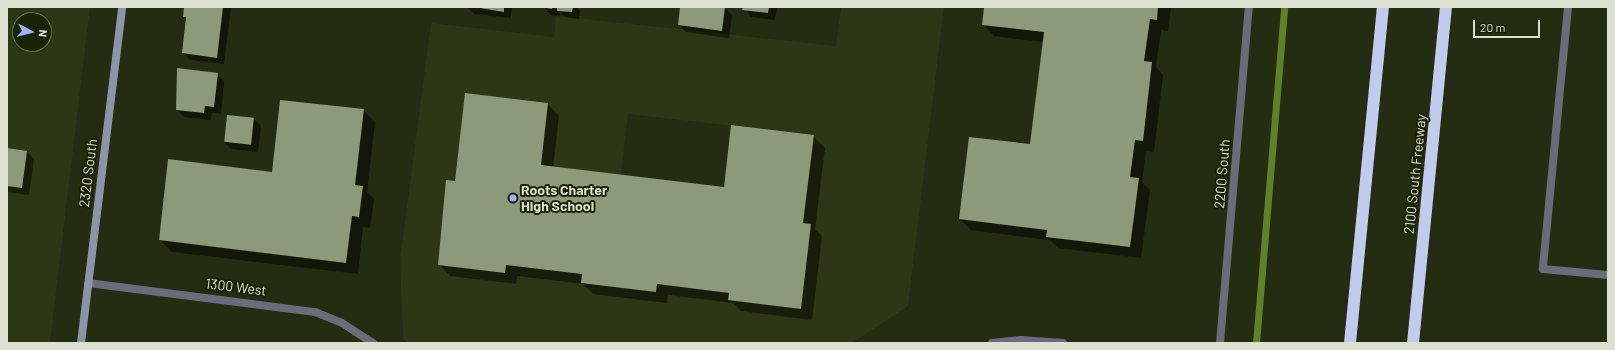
<!DOCTYPE html>
<style>
body{margin:0}
#map{position:relative;width:1615px;height:350px;overflow:hidden;background:#222d11;font-family:Barlow,sans-serif}
div>[style]{position:absolute}
[style*='--x']{left:calc(var(--x)*1px);top:calc(var(--y)*1px);width:calc(var(--w)*1px);rotate:calc(var(--a)*1deg)}
.built>*{inset:0;background:#2c3715}
.shadow>*{inset:0;background:#0007}
.stream>*{height:7px;margin:-3.5px;padding:0 3.5px;transform-origin:3.5px;border-radius:3.5px;background:#628028}
.building>*{inset:0;background:#8c9a79;transform-origin:0 0}
.lane>*{height:8px;margin:-4px;padding:0 4px;transform-origin:4px;border-radius:4px;background:#696c7a}
.street>*{height:8px;margin:-4px;padding:0 4px;transform-origin:4px;border-radius:4px;background:#696c7a}
.secondary>*{height:8px;margin:-4px;padding:0 4px;transform-origin:4px;border-radius:4px;background:#8d93a9}
.highway>*{height:12px;margin:-6px;padding:0 6px;transform-origin:6px;border-radius:6px;background:#c2cbee}
.dots>*{width:11px;height:11px;translate:-50% -50%;box-sizing:border-box;border:2px solid #192307;border-radius:50%}
span{translate:-50% -50%;white-space:nowrap;text-align:center;line-height:1.15;-webkit-text-stroke:4px #192307;paint-order:stroke}
.street-label{font-size:14px;color:#dae1d0}
.poi-label{font-size:14px;color:#dae1d0;font-weight:700}
.left{translate:0 -50%;text-align:left}
.frame{position:absolute;inset:0;border:8px solid #dae1d0;pointer-events:none}
.north{position:absolute;left:12px;top:12px;width:40px;height:40px;box-sizing:border-box;background:#192307;border:1px solid #666f57;border-radius:50%;rotate:97deg;font-size:11px;font-weight:700;line-height:16px;text-align:center;color:#dae1d0}
.north::after{content:'';display:block;margin:auto;width:14px;height:18px;background:#a1b2fd;clip-path:polygon(50% 0,100% 100%,50% 72%,0 100%)}
.scale{position:absolute;left:1473px;top:20px;width:67px;height:18px;box-sizing:border-box;border:2px solid #dae1d0;border-top:0;padding-left:5px;font-size:12px;line-height:14px;white-space:nowrap;color:#dae1d0;-webkit-text-stroke:3px #192307;paint-order:stroke}
</style>
<div id="map">
<div class="built">
<i style="clip-path:polygon(evenodd,7px 7px,90px 7px,50px 343px,7px 343px,7px 7px,20px 20px,44px 20px,44px 44px,20px 44px,20px 20px)"></i>
<i style="clip-path:polygon(evenodd,841px 7px,944px 7px,908px 306px,852px 343px,409px 343px,403px 339px,400px 260px,431px 23px,554px 37px,556px 16px,836px 46px,841px 7px,628px 114px,814px 135px,803px 223px,811px 224px,801px 309px,729px 300px,729px 293px,657px 284px,656px 292px,608px 286px,628px 114px)"></i>
</div>
<div class="shadow">
<i style="clip-path:polygon(186px 7px,231px 7px,224px 64px,190px 60px,183px 53px)"></i>
<i style="clip-path:polygon(467px 7px,512px 7px,511px 18px,474px 14px)"></i>
<i style="clip-path:polygon(544px 7px,577px 7px,580px 10px,579px 19px,565px 17px,560px 12px,559px 16px,551px 15px)"></i>
<i style="clip-path:polygon(681px 7px,725px 8px,732px 15px,729px 38px,686px 32px,679px 25px)"></i>
<i style="clip-path:polygon(744px 7px,777px 7px,775px 20px,751px 17px)"></i>
<i style="clip-path:polygon(985px 7px,1171px 7px,1168px 31px,1161px 30px,1156px 67px,1163px 75px,1154px 152px,1146px 151px,1142px 182px,1150px 190px,1141px 258px,1058px 248px,1050px 240px,971px 230px,960px 219px,1031px 145px,1044px 42px,994px 36px,983px 24px)"></i>
<i style="clip-path:polygon(217px 74px,224px 81px,221px 114px,212px 112px,211px 120px,184px 117px,177px 110px)"></i>
<i style="clip-path:polygon(548px 104px,559px 116px,553px 168px,724px 189px,813px 136px,825px 148px,815px 229px,822px 236px,812px 320px,741px 311px,733px 303px,668px 295px,667px 303px,593px 294px,583px 284px,517px 276px,516px 284px,450px 276px,439px 264px,455px 182px)"></i>
<i style="clip-path:polygon(363px 110px,375px 122px,367px 192px,374px 199px,370px 228px,363px 227px,358px 274px,172px 252px,160px 240px,273px 173px)"></i>
<i style="clip-path:polygon(227px 116px,254px 119px,261px 126px,258px 152px,231px 149px,224px 142px)"></i>
<i style="clip-path:polygon(7px 149px,27px 152px,34px 159px,29px 195px,7px 192px)"></i>
</div>
<div class="stream">
<i style="--x:1256;--y:343;--w:337;--a:-85.2"></i>
</div>
<div class="building">
<i style="clip-path:polygon(184px 7px,223px 7px,217px 58px,182px 53px,186px 17px,183px 17px)"></i>
<i style="clip-path:polygon(474px 7px,504px 7px,504px 12px)"></i>
<i style="clip-path:polygon(540px 7px,553px 7px,552px 9px)"></i>
<i style="clip-path:polygon(557px 7px,573px 7px,572px 12px,557px 11px)"></i>
<i style="clip-path:polygon(680px 7px,725px 7px,722px 31px,678px 25px)"></i>
<i style="clip-path:polygon(743px 7px,769px 7px,768px 13px,742px 10px)"></i>
<i style="clip-path:polygon(984px 7px,1158px 7px,1157px 20px,1150px 19px,1144px 61px,1152px 62px,1143px 141px,1135px 140px,1130px 177px,1139px 178px,1130px 247px,1046px 237px,1047px 230px,959px 219px,969px 137px,1030px 144px,1044px 32px,982px 25px)"></i>
<i style="clip-path:polygon(177px 68px,218px 73px,214px 107px,205px 106px,204px 113px,176px 110px)"></i>
<i style="clip-path:polygon(465px 93px,548px 103px,541px 165px,724px 187px,731px 125px,814px 135px,803px 223px,811px 224px,801px 309px,728px 300px,729px 293px,657px 284px,656px 292px,581px 283px,582px 274px,506px 265px,505px 273px,438px 265px,446px 180px,455px 181px)"></i>
<i style="clip-path:polygon(280px 100px,364px 109px,355px 185px,363px 186px,359px 217px,352px 216px,346px 263px,159px 240px,168px 159px,272px 172px)"></i>
<i style="left:227px;top:115px;width:27px;height:27px;rotate:6deg"></i>
<i style="clip-path:polygon(7px 148px,27px 151px,22px 188px,7px 186px)"></i>
</div>
<div class="lane">
<i style="--x:1568;--y:7;--w:263;--a:95.5"></i>
<i style="--x:1543;--y:269;--w:65;--a:5.3"></i>
</div>
<div class="street">
<i style="--x:88;--y:283;--w:229;--a:7.3"></i>
<i style="--x:315;--y:312;--w:29;--a:22"></i>
<i style="--x:342;--y:323;--w:37;--a:33"></i>
<i style="--x:992;--y:343;--w:29;--a:-6"></i>
<i style="--x:1021;--y:340;--w:42;--a:4.1"></i>
<i style="--x:1220;--y:343;--w:337;--a:-85.1"></i>
</div>
<div class="secondary">
<i style="--x:81;--y:343;--w:338;--a:-83"></i>
</div>
<div class="highway">
<i style="--x:1350;--y:343;--w:338;--a:-84.4"></i>
<i style="--x:1413;--y:343;--w:338;--a:-84.4"></i>
</div>
<div class="dots">
<i style="left:513px;top:198px;background:#a1b2fd"></i>
</div>
<div class="street-label">
<span style="left:88px;top:173px;rotate:-83deg">2320 South</span>
<span style="left:1222px;top:174px;rotate:-85deg">2200 South</span>
<span style="left:1415px;top:174px;rotate:-84deg">2100 South Freeway</span>
<span style="left:236px;top:287px;rotate:7deg">1300 West</span>
</div>
<div class="poi-label">
<span class="left" style="left:521px;top:198px">Roots Charter<br>High School</span>
</div>
<div class="frame"></div>
<div class="north">N</div>
<div class="scale">20 m</div>
</div>
